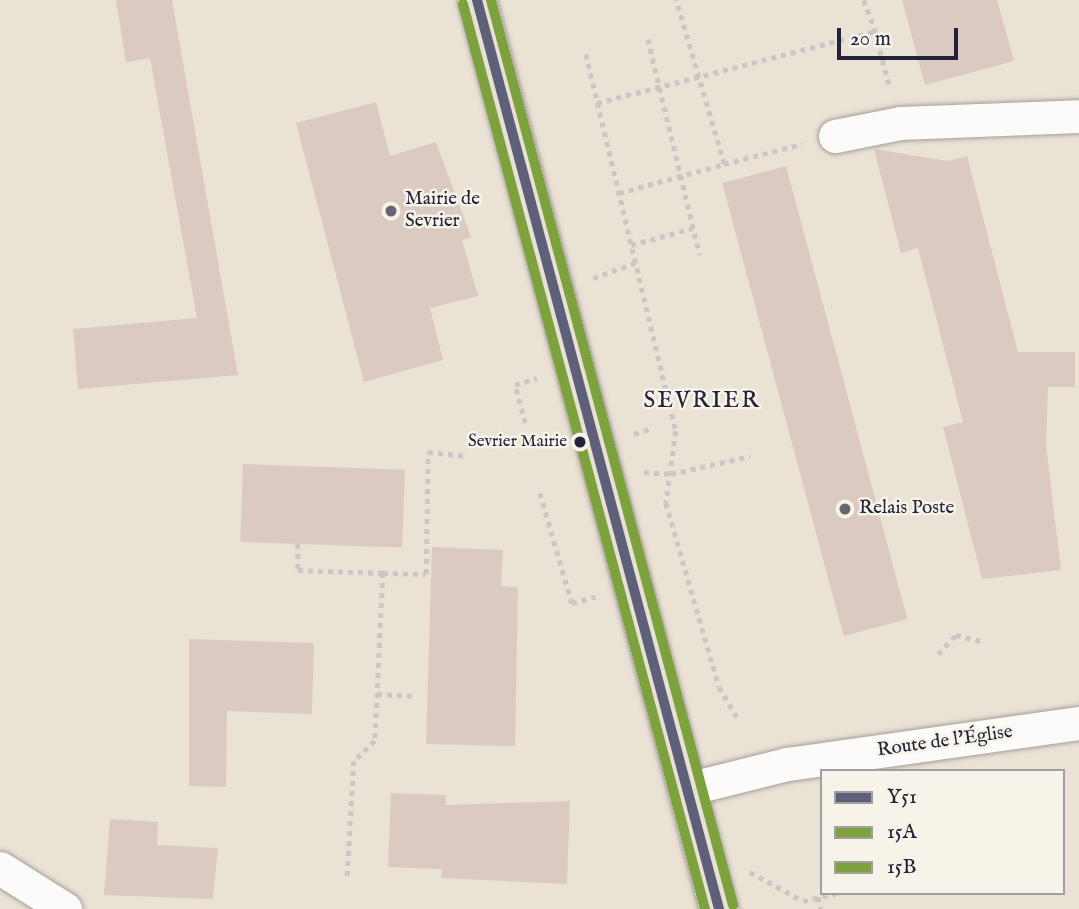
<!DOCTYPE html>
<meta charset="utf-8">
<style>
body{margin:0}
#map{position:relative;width:1079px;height:909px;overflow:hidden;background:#eae2d5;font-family:"IM FELL English",serif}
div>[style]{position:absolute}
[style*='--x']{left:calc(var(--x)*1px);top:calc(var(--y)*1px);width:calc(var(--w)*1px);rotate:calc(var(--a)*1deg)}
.building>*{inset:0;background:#dbcac2;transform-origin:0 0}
.path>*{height:4.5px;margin-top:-2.25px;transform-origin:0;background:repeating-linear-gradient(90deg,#cac8c7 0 5px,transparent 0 10px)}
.roads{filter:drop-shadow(0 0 2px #a49f9b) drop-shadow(0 0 2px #a49f9b)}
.street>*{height:33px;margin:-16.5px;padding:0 16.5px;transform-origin:16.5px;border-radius:16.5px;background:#fcfbf9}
.primary>*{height:38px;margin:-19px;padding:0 19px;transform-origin:19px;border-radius:19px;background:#e8e1d5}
.bus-1>*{height:10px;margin:-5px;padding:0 5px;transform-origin:5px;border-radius:5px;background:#5e6079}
.bus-2>*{height:10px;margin:-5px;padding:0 5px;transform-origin:5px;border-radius:5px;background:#7da23d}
.bus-3>*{height:10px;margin:-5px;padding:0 5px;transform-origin:5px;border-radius:5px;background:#7da23d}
.dots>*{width:19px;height:19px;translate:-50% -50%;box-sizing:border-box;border:4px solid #f7f3e8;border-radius:50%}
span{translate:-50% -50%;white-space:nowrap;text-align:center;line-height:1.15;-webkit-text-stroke:5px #f7f3e8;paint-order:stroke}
.bus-label{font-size:17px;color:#22223b}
.right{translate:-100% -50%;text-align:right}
.poi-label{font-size:19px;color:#22223b}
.left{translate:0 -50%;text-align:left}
.street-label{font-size:19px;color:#22223b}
.quarter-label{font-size:23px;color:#22223b;letter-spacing:2px}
.legend{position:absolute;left:820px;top:769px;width:245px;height:126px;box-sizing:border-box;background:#f7f3e8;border:2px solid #a29fa3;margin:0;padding:9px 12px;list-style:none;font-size:21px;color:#22223b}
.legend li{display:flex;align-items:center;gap:14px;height:35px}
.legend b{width:35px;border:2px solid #a29fa3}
.scale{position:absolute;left:837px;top:28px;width:121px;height:32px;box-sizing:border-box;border:4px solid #22223b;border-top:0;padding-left:9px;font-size:21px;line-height:24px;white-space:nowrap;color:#22223b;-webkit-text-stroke:5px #f7f3e8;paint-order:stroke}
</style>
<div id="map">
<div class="building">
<i style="clip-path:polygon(116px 0,172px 0,238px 375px,78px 389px,73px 329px,197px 318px,150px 58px,126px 62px)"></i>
<i style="clip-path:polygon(902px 0,997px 0,1014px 61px,925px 85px)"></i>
<i style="clip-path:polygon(376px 102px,390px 156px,436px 142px,471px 237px,462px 240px,478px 296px,430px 308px,443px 360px,364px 382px,296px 123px)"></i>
<i style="clip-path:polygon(874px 149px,948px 161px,967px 156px,1018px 352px,1075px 352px,1075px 387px,1048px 387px,1046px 445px,1061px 570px,982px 579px,943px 427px,963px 422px,918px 248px,901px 253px)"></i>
<i style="left:786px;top:166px;width:469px;height:66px;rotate:75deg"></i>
<i style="left:243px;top:464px;width:162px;height:78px;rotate:2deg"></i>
<i style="clip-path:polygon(432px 547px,503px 550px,501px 586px,518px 587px,515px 746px,426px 744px)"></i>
<i style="clip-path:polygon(189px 639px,314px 643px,312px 714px,227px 711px,226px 787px,189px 786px)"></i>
<i style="clip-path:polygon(391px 793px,446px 795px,446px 805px,570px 801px,567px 884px,441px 878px,442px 869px,388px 867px)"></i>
<i style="clip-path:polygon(110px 819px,158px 822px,157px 845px,218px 848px,213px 899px,104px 895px)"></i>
</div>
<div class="path">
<i style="--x:864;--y:0;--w:33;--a:70"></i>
<i style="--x:648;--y:39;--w:222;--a:76.5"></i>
<i style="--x:586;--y:54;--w:388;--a:76.6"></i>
<i style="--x:676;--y:431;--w:73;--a:97.9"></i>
<i style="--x:666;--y:503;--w:191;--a:73.9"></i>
<i style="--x:719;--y:687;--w:35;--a:59"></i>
<i style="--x:597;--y:103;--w:287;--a:-14.5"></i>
<i style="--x:875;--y:31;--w:59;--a:75.3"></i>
<i style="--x:724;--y:164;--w:81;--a:-14.4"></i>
<i style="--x:619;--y:193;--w:109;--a:-15.4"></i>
<i style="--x:724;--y:164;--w:171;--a:-106.3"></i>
<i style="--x:631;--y:245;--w:64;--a:-15.3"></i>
<i style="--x:593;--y:278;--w:45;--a:-19.7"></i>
<i style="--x:525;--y:423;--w:39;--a:-105"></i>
<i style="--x:515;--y:385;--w:23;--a:-18"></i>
<i style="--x:634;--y:434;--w:16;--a:-18"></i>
<i style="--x:644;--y:472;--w:27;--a:4"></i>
<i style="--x:671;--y:474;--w:81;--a:-12.8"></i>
<i style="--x:540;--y:493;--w:115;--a:73.8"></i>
<i style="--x:572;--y:603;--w:24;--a:-15"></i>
<i style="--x:298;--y:544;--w:26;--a:90"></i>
<i style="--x:298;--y:570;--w:85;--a:2"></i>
<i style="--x:383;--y:573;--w:168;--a:92.7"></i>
<i style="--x:375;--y:741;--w:29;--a:136"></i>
<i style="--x:354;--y:761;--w:120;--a:93.3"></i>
<i style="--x:383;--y:573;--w:43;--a:1.3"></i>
<i style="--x:426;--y:574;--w:122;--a:-89.1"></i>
<i style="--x:428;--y:452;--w:40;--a:5.7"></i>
<i style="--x:938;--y:654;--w:26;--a:-47"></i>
<i style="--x:956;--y:635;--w:30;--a:14"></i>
<i style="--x:377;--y:694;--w:35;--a:3"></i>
<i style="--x:750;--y:872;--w:60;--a:28.7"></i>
<i style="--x:803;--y:901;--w:37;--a:-13"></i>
<i style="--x:818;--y:897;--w:12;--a:76"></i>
</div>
<div class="roads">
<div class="street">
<i style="--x:835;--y:136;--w:66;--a:-11.3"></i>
<i style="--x:900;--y:123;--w:179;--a:-2.2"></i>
<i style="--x:687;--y:789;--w:103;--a:-14"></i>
<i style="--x:787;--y:764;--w:295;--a:-8"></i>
<i style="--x:0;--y:868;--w:77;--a:32.2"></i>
</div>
<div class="primary">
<i style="--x:477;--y:0;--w:941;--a:75.09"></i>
</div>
</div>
<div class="bus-1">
<i style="--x:477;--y:0;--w:941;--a:75.09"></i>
</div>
<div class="bus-2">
<i style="--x:463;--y:4;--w:937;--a:75.03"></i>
</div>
<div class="bus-3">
<i style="--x:491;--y:0;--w:937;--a:75.03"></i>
</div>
<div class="dots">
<i style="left:391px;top:211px;background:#686571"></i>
<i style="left:580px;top:442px;background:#22223b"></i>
<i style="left:845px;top:509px;background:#686571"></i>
</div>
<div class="bus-label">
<span class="right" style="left:567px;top:442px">Sevrier Mairie</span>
</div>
<div class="poi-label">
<span class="left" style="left:405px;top:211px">Mairie de<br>Sevrier</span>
<span class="left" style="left:859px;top:509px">Relais Poste</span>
</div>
<div class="street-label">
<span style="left:945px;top:742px;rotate:-8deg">Route de l'Église</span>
</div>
<div class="quarter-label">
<span style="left:702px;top:401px">SEVRIER</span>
</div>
<ul class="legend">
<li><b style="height:9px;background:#5e6079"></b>Y51</li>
<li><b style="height:9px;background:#7da23d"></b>15A</li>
<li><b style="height:9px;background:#7da23d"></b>15B</li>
</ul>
<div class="scale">20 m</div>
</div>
